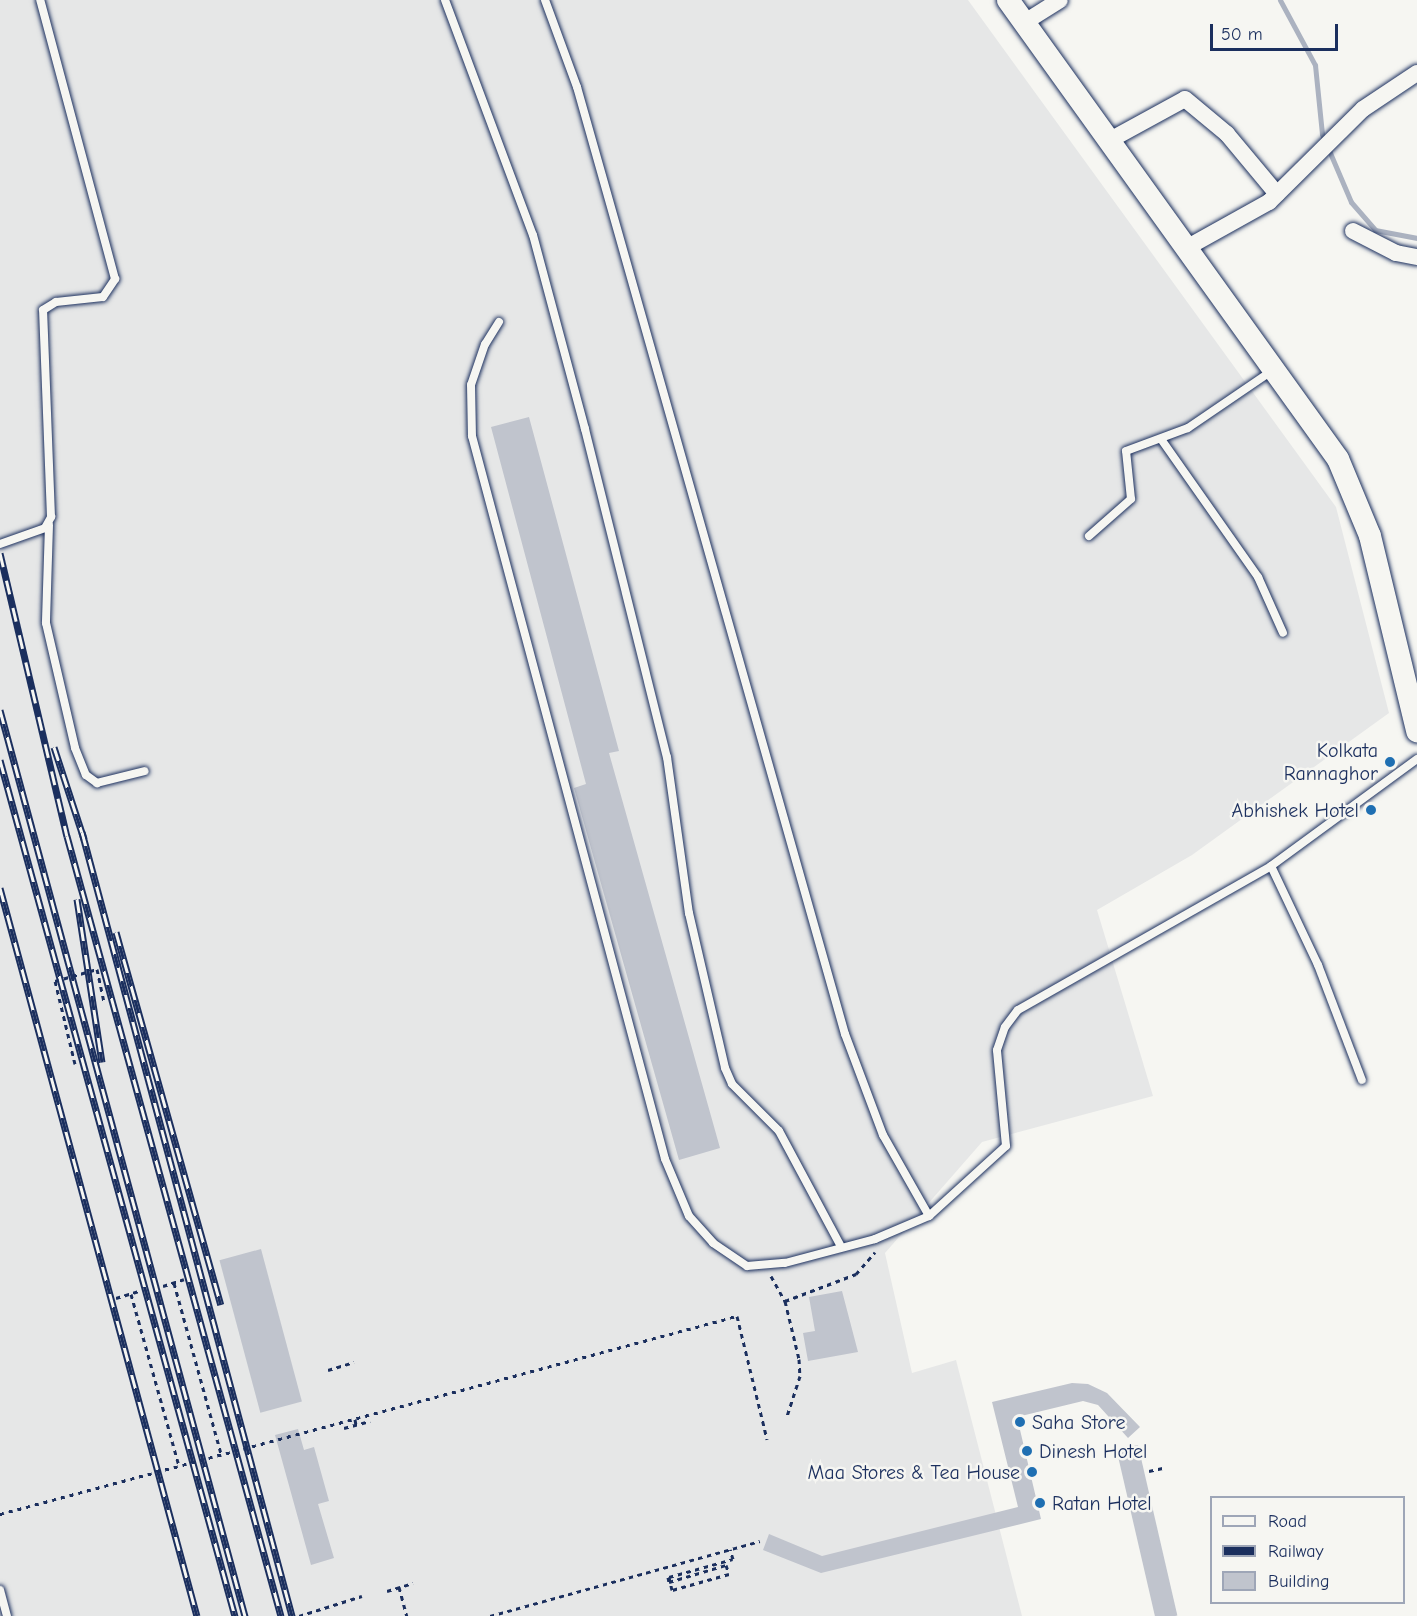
<!DOCTYPE html>
<style>
body{margin:0}
#map{position:relative;width:1417px;height:1616px;overflow:hidden;background:#f6f6f2;font-family:"Comic Neue",sans-serif}
div>[style]{position:absolute}
[style*='--x']{left:calc(var(--x)*1px);top:calc(var(--y)*1px);width:calc(var(--w)*1px);rotate:calc(var(--a)*1deg)}
.built>*{inset:0;background:#e6e7e7}
.stream>*{height:5px;margin:-2.5px;padding:0 2.5px;transform-origin:2.5px;border-radius:2.5px;background:#abb2c0}
.building>*{inset:0;background:#c0c4cd;transform-origin:0 0}
.path>*{height:3px;margin-top:-1.5px;transform-origin:0;background:repeating-linear-gradient(90deg,#1b2f5e 0 4.5px,transparent 0 9px)}
.roads{filter:drop-shadow(0 0 2px #1b2f5e) drop-shadow(0 0 2px #1b2f5e)}
.lane>*{height:8px;margin:-4px;padding:0 4px;transform-origin:4px;border-radius:4px;background:#f6f6f2}
.street>*{height:16px;margin:-8px;padding:0 8px;transform-origin:8px;border-radius:8px;background:#f6f6f2}
.secondary>*{height:22px;margin:-11px;padding:0 11px;transform-origin:11px;border-radius:11px;background:#f6f6f2}
.rail>*{height:7px;margin-top:-3.5px;transform-origin:0;background:repeating-linear-gradient(90deg,#f6f6f2 0 14px,#1b2f5e 0 28px);box-sizing:border-box;border-block:2px solid #1b2f5e}
.path-bridge>*{height:3px;margin-top:-1.5px;transform-origin:0;background:repeating-linear-gradient(90deg,#1b2f5e 0 4.5px,transparent 0 9px)}
.dots>*{width:16px;height:16px;translate:-50% -50%;box-sizing:border-box;border:3px solid #f6f6f2;border-radius:50%}
span{translate:-50% -50%;white-space:nowrap;text-align:center;line-height:1.15;-webkit-text-stroke:5px #f6f6f2;paint-order:stroke}
.poi-label{font-size:20px;color:#1b2f5e}
.right{translate:-100% -50%;text-align:right}
.left{translate:0 -50%;text-align:left}
.legend{position:absolute;left:1210px;top:1496px;width:195px;height:108px;box-sizing:border-box;background:#f6f6f2;border:2px solid #9ea6b7;margin:0;padding:8px 10px;list-style:none;font-size:18px;color:#1b2f5e}
.legend li{display:flex;align-items:center;gap:12px;height:30px}
.legend b{width:30px;border:2px solid #9ea6b7}
.scale{position:absolute;left:1210px;top:24px;width:128px;height:27px;box-sizing:border-box;border:3px solid #1b2f5e;border-top:0;padding-left:8px;font-size:18px;line-height:21px;white-space:nowrap;color:#1b2f5e;-webkit-text-stroke:4px #f6f6f2;paint-order:stroke}
</style>
<div id="map">
<div class="built">
<i style="clip-path:polygon(0 0,968px 0,1336px 507px,1389px 713px,1192px 855px,1097px 910px,1153px 1096px,982px 1142px,885px 1253px,912px 1373px,956px 1360px,1022px 1616px,0 1616px)"></i>
</div>
<div class="stream">
<i style="--x:1280;--y:0;--w:74;--a:61.7"></i>
<i style="--x:1315;--y:65;--w:69;--a:84.2"></i>
<i style="--x:1322;--y:134;--w:74;--a:66.9"></i>
<i style="--x:1351;--y:202;--w:37;--a:49"></i>
<i style="--x:1375;--y:230;--w:43;--a:10.8"></i>
</div>
<div class="building">
<i style="clip-path:polygon(529px 417px,619px 751px,609px 753px,720px 1148px,679px 1160px,574px 788px,586px 784px,491px 427px)"></i>
<i style="left:261px;top:1249px;width:158px;height:43px;rotate:75deg"></i>
<i style="clip-path:polygon(842px 1291px,858px 1352px,808px 1361px,803px 1333px,815px 1331px,809px 1297px)"></i>
<i style="clip-path:polygon(1072px 1383px,1088px 1384px,1107px 1393px,1140px 1427px,1128px 1438px,1098px 1405px,1083px 1401px,1017px 1417px,1041px 1519px,821px 1573px,763px 1550px,769px 1534px,822px 1556px,1018px 1507px,992px 1402px)"></i>
<i style="clip-path:polygon(298px 1429px,304px 1450px,314px 1447px,329px 1501px,318px 1504px,334px 1558px,311px 1565px,275px 1435px)"></i>
<i style="left:1138px;top:1445px;width:175px;height:22px;rotate:77deg"></i>
</div>
<div class="path">
<i style="--x:75;--y:1064;--w:85;--a:-103.5"></i>
<i style="--x:55;--y:981;--w:44;--a:-15.9"></i>
<i style="--x:97;--y:969;--w:35;--a:78"></i>
<i style="--x:771;--y:1276;--w:29;--a:61"></i>
<i style="--x:785;--y:1301;--w:60;--a:76.4"></i>
<i style="--x:799;--y:1359;--w:17;--a:87"></i>
<i style="--x:800;--y:1376;--w:42;--a:108"></i>
<i style="--x:174;--y:1283;--w:177;--a:74.6"></i>
<i style="--x:163;--y:1286;--w:22;--a:-18"></i>
<i style="--x:131;--y:1294;--w:179;--a:74.4"></i>
<i style="--x:116;--y:1298;--w:24;--a:-17"></i>
<i style="--x:785;--y:1301;--w:76;--a:-20.8"></i>
<i style="--x:856;--y:1274;--w:29;--a:-49"></i>
<i style="--x:737;--y:1316;--w:127;--a:76.3"></i>
<i style="--x:328;--y:1370;--w:27;--a:-17"></i>
<i style="--x:355;--y:1419;--w:6;--a:81"></i>
<i style="--x:344;--y:1428;--w:27;--a:-15"></i>
<i style="--x:1149;--y:1471;--w:14;--a:-12"></i>
<i style="--x:726;--y:1565;--w:9;--a:72"></i>
<i style="--x:729;--y:1574;--w:59;--a:164.3"></i>
<i style="--x:672;--y:1590;--w:13;--a:-103"></i>
<i style="--x:669;--y:1577;--w:66;--a:-15.7"></i>
<i style="--x:733;--y:1559;--w:10;--a:-107"></i>
<i style="--x:399;--y:1587;--w:30;--a:75"></i>
<i style="--x:387;--y:1591;--w:27;--a:-17"></i>
<i style="--x:299;--y:1616;--w:66;--a:-17.6"></i>
<i style="--x:490;--y:1616;--w:280;--a:-15.5"></i>
</div>
<div class="roads">
<div class="lane">
<i style="--x:445;--y:0;--w:251;--a:69.5"></i>
<i style="--x:533;--y:235;--w:201;--a:75"></i>
<i style="--x:585;--y:429;--w:338;--a:76"></i>
<i style="--x:667;--y:757;--w:158;--a:82"></i>
<i style="--x:689;--y:913;--w:159;--a:76.9"></i>
<i style="--x:725;--y:1068;--w:17;--a:66"></i>
<i style="--x:732;--y:1084;--w:66;--a:45"></i>
<i style="--x:779;--y:1131;--w:129;--a:61.8"></i>
<i style="--x:545;--y:0;--w:93;--a:69.8"></i>
<i style="--x:577;--y:87;--w:984;--a:74.2"></i>
<i style="--x:845;--y:1034;--w:108;--a:69.4"></i>
<i style="--x:883;--y:1135;--w:93;--a:60.4"></i>
<i style="--x:499;--y:322;--w:26;--a:122"></i>
<i style="--x:485;--y:344;--w:43;--a:108.9"></i>
<i style="--x:471;--y:385;--w:51;--a:88.9"></i>
<i style="--x:472;--y:436;--w:748;--a:75.05"></i>
<i style="--x:665;--y:1159;--w:62;--a:67.2"></i>
<i style="--x:689;--y:1216;--w:36;--a:48"></i>
<i style="--x:713;--y:1243;--w:41;--a:34.1"></i>
<i style="--x:747;--y:1266;--w:38;--a:-5"></i>
<i style="--x:785;--y:1263;--w:93;--a:-14.9"></i>
<i style="--x:875;--y:1239;--w:59;--a:-23.1"></i>
<i style="--x:929;--y:1216;--w:104;--a:-42.3"></i>
<i style="--x:1006;--y:1146;--w:96;--a:-95.4"></i>
<i style="--x:997;--y:1050;--w:24;--a:-71"></i>
<i style="--x:1005;--y:1027;--w:21;--a:-53"></i>
<i style="--x:1018;--y:1010;--w:291;--a:-29.6"></i>
<i style="--x:1271;--y:866;--w:181;--a:-36.2"></i>
<i style="--x:1161;--y:439;--w:169;--a:54.9"></i>
<i style="--x:1258;--y:577;--w:61;--a:65.9"></i>
<i style="--x:49;--y:525;--w:98;--a:91.8"></i>
<i style="--x:46;--y:623;--w:128;--a:76.9"></i>
<i style="--x:75;--y:748;--w:29;--a:68"></i>
<i style="--x:86;--y:775;--w:14;--a:36"></i>
<i style="--x:97;--y:783;--w:49;--a:-14"></i>
<i style="--x:1089;--y:536;--w:56;--a:-41.4"></i>
<i style="--x:1131;--y:499;--w:48;--a:-95.9"></i>
<i style="--x:1126;--y:451;--w:66;--a:-20.4"></i>
<i style="--x:1188;--y:428;--w:103;--a:-34.3"></i>
<i style="--x:0;--y:544;--w:48;--a:-19.6"></i>
<i style="--x:45;--y:528;--w:13;--a:-61"></i>
<i style="--x:51;--y:517;--w:207;--a:-92.2"></i>
<i style="--x:43;--y:310;--w:15;--a:-32"></i>
<i style="--x:56;--y:302;--w:47;--a:-6.1"></i>
<i style="--x:103;--y:297;--w:22;--a:-56"></i>
<i style="--x:115;--y:279;--w:289;--a:-105"></i>
<i style="--x:1271;--y:866;--w:110;--a:64.6"></i>
<i style="--x:1318;--y:965;--w:123;--a:69.1"></i>
<i style="--x:0;--y:1590;--w:27;--a:75"></i>
</div>
<div class="street">
<i style="--x:1025;--y:22;--w:41;--a:-32.2"></i>
<i style="--x:1110;--y:140;--w:85;--a:-28.7"></i>
<i style="--x:1185;--y:99;--w:55;--a:39.8"></i>
<i style="--x:1227;--y:134;--w:78;--a:50.2"></i>
<i style="--x:1353;--y:231;--w:48;--a:27.1"></i>
<i style="--x:1396;--y:253;--w:21;--a:11"></i>
<i style="--x:1188;--y:247;--w:93;--a:-29.1"></i>
<i style="--x:1269;--y:202;--w:132;--a:-44.7"></i>
<i style="--x:1363;--y:109;--w:65;--a:-33.7"></i>
</div>
<div class="secondary">
<i style="--x:1008;--y:0;--w:565;--a:54.29"></i>
<i style="--x:1338;--y:459;--w:83;--a:67.4"></i>
<i style="--x:1370;--y:536;--w:201;--a:76.4"></i>
</div>
</div>
<div class="rail">
<i style="--x:0;--y:553;--w:291;--a:76.7"></i>
<i style="--x:67;--y:836;--w:809;--a:74.66"></i>
<i style="--x:0;--y:710;--w:939;--a:74.87"></i>
<i style="--x:54;--y:747;--w:97;--a:71.9"></i>
<i style="--x:0;--y:760;--w:888;--a:74.65"></i>
<i style="--x:82;--y:832;--w:812;--a:75"></i>
<i style="--x:0;--y:888;--w:754;--a:74.86"></i>
<i style="--x:77;--y:899;--w:165;--a:81.3"></i>
<i style="--x:116;--y:932;--w:387;--a:74.3"></i>
</div>
<div class="path-bridge">
<i style="--x:0;--y:1514;--w:763;--a:-15.04"></i>
<i style="--x:668;--y:1577;--w:5;--a:79"></i>
<i style="--x:669;--y:1582;--w:59;--a:-16.6"></i>
</div>
<div class="dots">
<i style="left:1390px;top:762px;background:#1f6fb2"></i>
<i style="left:1371px;top:810px;background:#1f6fb2"></i>
<i style="left:1020px;top:1422px;background:#1f6fb2"></i>
<i style="left:1027px;top:1451px;background:#1f6fb2"></i>
<i style="left:1032px;top:1472px;background:#1f6fb2"></i>
<i style="left:1040px;top:1503px;background:#1f6fb2"></i>
</div>
<div class="poi-label">
<span class="right" style="left:1378px;top:762px">Kolkata<br>Rannaghor</span>
<span class="right" style="left:1359px;top:810px">Abhishek Hotel</span>
<span class="left" style="left:1032px;top:1422px">Saha Store</span>
<span class="left" style="left:1039px;top:1451px">Dinesh Hotel</span>
<span class="right" style="left:1020px;top:1472px">Maa Stores &amp; Tea House</span>
<span class="left" style="left:1052px;top:1503px">Ratan Hotel</span>
</div>
<ul class="legend">
<li><b style="height:8px;background:#f6f6f2"></b>Road</li>
<li><b style="height:8px;background:#1b2f5e"></b>Railway</li>
<li><b style="height:16px;background:#c0c4cd"></b>Building</li>
</ul>
<div class="scale">50 m</div>
</div>
